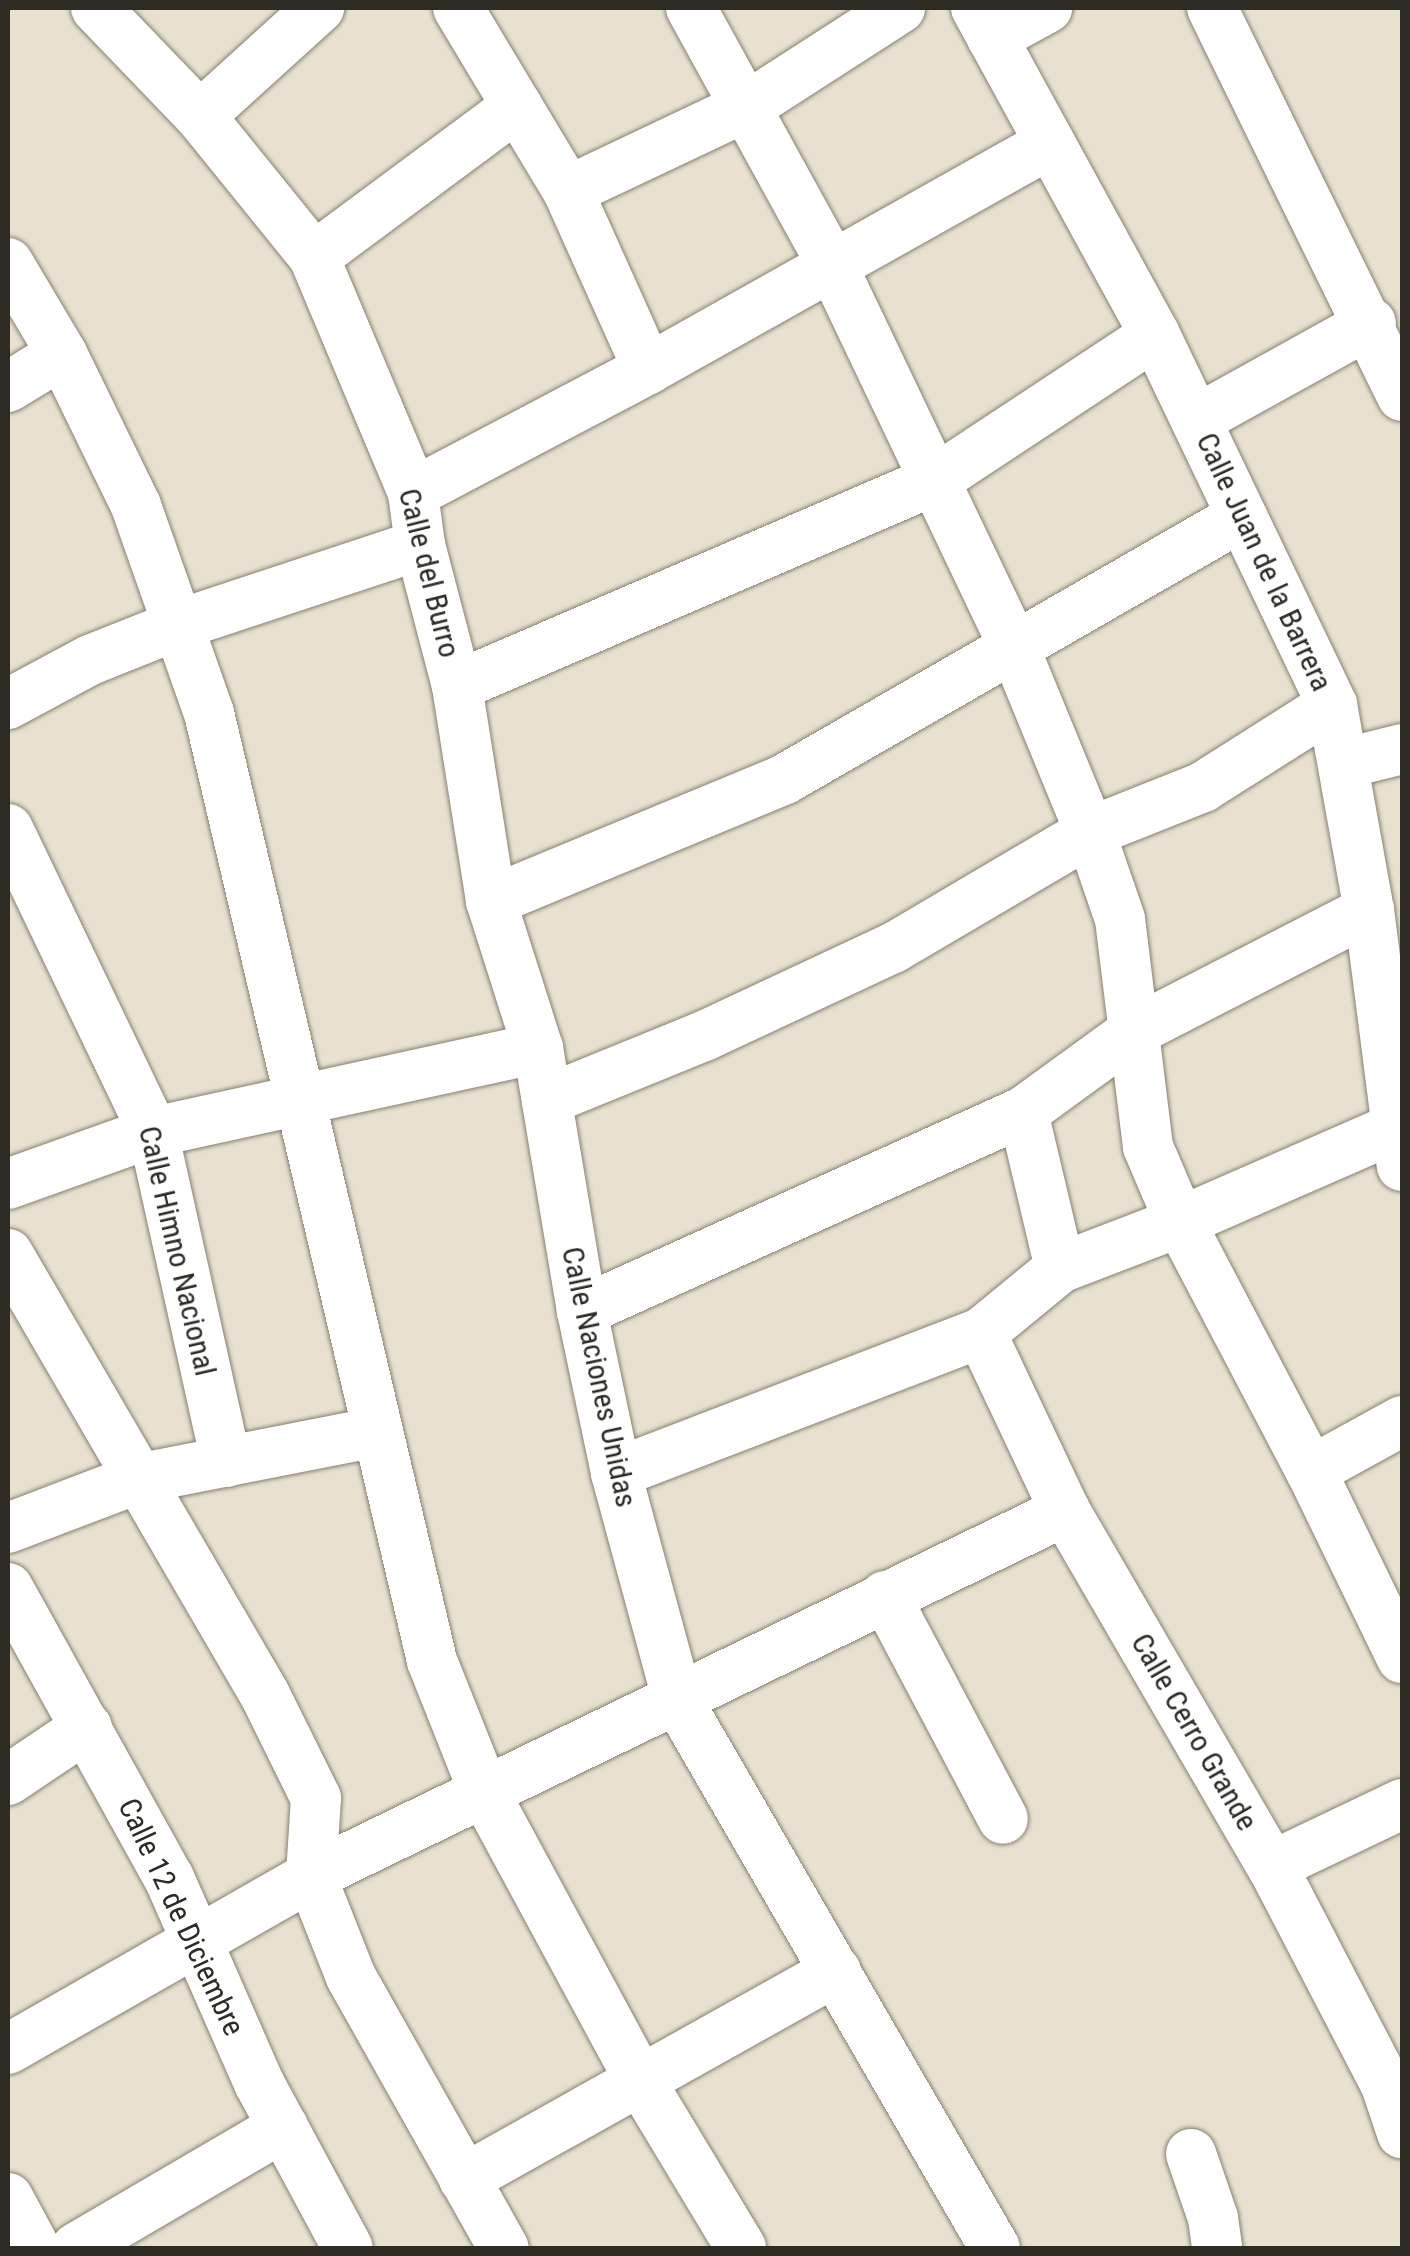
<!DOCTYPE html>
<style>
body{margin:0}
#map{position:relative;width:1410px;height:2256px;overflow:hidden;background:#e9e1d0;font-family:"Roboto Condensed",sans-serif}
div>[style]{position:absolute}
[style*='--x']{left:calc(var(--x)*1px);top:calc(var(--y)*1px);width:calc(var(--w)*1px);rotate:calc(var(--a)*1deg)}
.roads{filter:drop-shadow(0 0 2px #878070) drop-shadow(0 0 2px #878070)}
.minor>*{height:50px;margin:-25px;padding:0 25px;transform-origin:25px;border-radius:25px;background:#fff}
span{translate:-50% -50%;white-space:nowrap;text-align:center;line-height:1.15;-webkit-text-stroke:8px #fff;paint-order:stroke}
.street-label{font-size:30px;color:#2e2b25}
.frame{position:absolute;inset:0;border:10px solid #2e2b25;pointer-events:none}
</style>
<div id="map">
<div class="roads">
<div class="minor">
<i style="--x:96;--y:8;--w:150;--a:46.1"></i>
<i style="--x:200;--y:116;--w:181;--a:51"></i>
<i style="--x:314;--y:257;--w:256;--a:67.2"></i>
<i style="--x:413;--y:493;--w:52;--a:82.3"></i>
<i style="--x:420;--y:545;--w:146;--a:75.3"></i>
<i style="--x:457;--y:686;--w:218;--a:81"></i>
<i style="--x:491;--y:901;--w:154;--a:72.3"></i>
<i style="--x:538;--y:1048;--w:267;--a:80.5"></i>
<i style="--x:582;--y:1311;--w:166;--a:78.1"></i>
<i style="--x:616;--y:1473;--w:236;--a:74.8"></i>
<i style="--x:678;--y:1701;--w:632;--a:59.91"></i>
<i style="--x:458;--y:8;--w:214;--a:59"></i>
<i style="--x:568;--y:191;--w:195;--a:65.8"></i>
<i style="--x:691;--y:8;--w:291;--a:61.2"></i>
<i style="--x:831;--y:263;--w:425;--a:64.5"></i>
<i style="--x:1014;--y:647;--w:200;--a:67.7"></i>
<i style="--x:1090;--y:832;--w:92;--a:71"></i>
<i style="--x:1120;--y:919;--w:230;--a:83"></i>
<i style="--x:1148;--y:1147;--w:82;--a:66.9"></i>
<i style="--x:1180;--y:1222;--w:281;--a:62.3"></i>
<i style="--x:1311;--y:1471;--w:208;--a:64.1"></i>
<i style="--x:976;--y:8;--w:373;--a:61.3"></i>
<i style="--x:1155;--y:335;--w:410;--a:64.4"></i>
<i style="--x:1332;--y:705;--w:208;--a:79.8"></i>
<i style="--x:1369;--y:910;--w:258;--a:82.7"></i>
<i style="--x:1212;--y:8;--w:432;--a:63.9"></i>
<i style="--x:992;--y:38;--w:63;--a:-28.6"></i>
<i style="--x:200;--y:116;--w:161;--a:-42.2"></i>
<i style="--x:568;--y:191;--w:199;--a:-25.3"></i>
<i style="--x:748;--y:106;--w:181;--a:-32.8"></i>
<i style="--x:314;--y:257;--w:253;--a:-36.6"></i>
<i style="--x:8;--y:263;--w:106;--a:59.3"></i>
<i style="--x:62;--y:354;--w:169;--a:64"></i>
<i style="--x:136;--y:506;--w:219;--a:70.6"></i>
<i style="--x:209;--y:713;--w:974;--a:76.76"></i>
<i style="--x:432;--y:1661;--w:141;--a:68.3"></i>
<i style="--x:484;--y:1792;--w:330;--a:61.6"></i>
<i style="--x:641;--y:2082;--w:194;--a:58.9"></i>
<i style="--x:8;--y:387;--w:63;--a:-31.4"></i>
<i style="--x:1196;--y:420;--w:200;--a:-29"></i>
<i style="--x:413;--y:493;--w:266;--a:-27.8"></i>
<i style="--x:648;--y:369;--w:461;--a:-29.3"></i>
<i style="--x:457;--y:686;--w:520;--a:-23.31"></i>
<i style="--x:935;--y:480;--w:263;--a:-33.4"></i>
<i style="--x:8;--y:704;--w:93;--a:-28.2"></i>
<i style="--x:90;--y:660;--w:95;--a:-21.7"></i>
<i style="--x:178;--y:625;--w:255;--a:-18.3"></i>
<i style="--x:1346;--y:763;--w:58;--a:-14"></i>
<i style="--x:8;--y:829;--w:336;--a:64.4"></i>
<i style="--x:153;--y:1132;--w:338;--a:77.5"></i>
<i style="--x:491;--y:901;--w:318;--a:-22.5"></i>
<i style="--x:785;--y:779;--w:527;--a:-29.92"></i>
<i style="--x:547;--y:1100;--w:170;--a:-22.2"></i>
<i style="--x:704;--y:1036;--w:208;--a:-25"></i>
<i style="--x:893;--y:948;--w:229;--a:-30.5"></i>
<i style="--x:1090;--y:832;--w:122;--a:-21.7"></i>
<i style="--x:1203;--y:787;--w:153;--a:-32.4"></i>
<i style="--x:1023;--y:1112;--w:160;--a:76.7"></i>
<i style="--x:8;--y:1184;--w:154;--a:-19.7"></i>
<i style="--x:153;--y:1132;--w:394;--a:-12.3"></i>
<i style="--x:8;--y:1254;--w:510;--a:59.77"></i>
<i style="--x:265;--y:1695;--w:115;--a:63.7"></i>
<i style="--x:316;--y:1798;--w:78;--a:93.7"></i>
<i style="--x:311;--y:1876;--w:109;--a:68.4"></i>
<i style="--x:351;--y:1977;--w:311;--a:60.6"></i>
<i style="--x:582;--y:1311;--w:484;--a:-24.3"></i>
<i style="--x:1023;--y:1112;--w:140;--a:-36"></i>
<i style="--x:1136;--y:1030;--w:262;--a:-27.2"></i>
<i style="--x:981;--y:1333;--w:197;--a:64.7"></i>
<i style="--x:1065;--y:1511;--w:411;--a:59.8"></i>
<i style="--x:1272;--y:1866;--w:247;--a:62.5"></i>
<i style="--x:1386;--y:2085;--w:51;--a:71.6"></i>
<i style="--x:1311;--y:1471;--w:104;--a:-28.8"></i>
<i style="--x:616;--y:1473;--w:391;--a:-21"></i>
<i style="--x:981;--y:1333;--w:102;--a:-39.4"></i>
<i style="--x:1060;--y:1268;--w:129;--a:-21"></i>
<i style="--x:1180;--y:1222;--w:235;--a:-23.6"></i>
<i style="--x:8;--y:1528;--w:138;--a:-20.8"></i>
<i style="--x:137;--y:1479;--w:244;--a:-11.1"></i>
<i style="--x:8;--y:1588;--w:332;--a:61"></i>
<i style="--x:169;--y:1878;--w:224;--a:66.3"></i>
<i style="--x:259;--y:2083;--w:187;--a:61.7"></i>
<i style="--x:885;--y:1596;--w:252;--a:62.1"></i>
<i style="--x:8;--y:1780;--w:95;--a:-33.9"></i>
<i style="--x:1272;--y:1866;--w:144;--a:-25.5"></i>
<i style="--x:8;--y:2049;--w:349;--a:-29.7"></i>
<i style="--x:311;--y:1876;--w:838;--a:-25.83"></i>
<i style="--x:1191;--y:2154;--w:68;--a:71"></i>
<i style="--x:1213;--y:2218;--w:30;--a:82"></i>
<i style="--x:464;--y:2179;--w:426;--a:-29.2"></i>
<i style="--x:8;--y:2198;--w:57;--a:61.6"></i>
<i style="--x:76;--y:2248;--w:240;--a:-30.3"></i>
</div>
</div>
<div class="street-label">
<span style="left:1264px;top:562px;rotate:65deg">Calle Juan de la Barrera</span>
<span style="left:429px;top:573px;rotate:76deg">Calle del Burro</span>
<span style="left:177px;top:1251px;rotate:77deg">Calle Himno Nacional</span>
<span style="left:599px;top:1377px;rotate:78deg">Calle Naciones Unidas</span>
<span style="left:1194px;top:1732px;rotate:60deg">Calle Cerro Grande</span>
<span style="left:181px;top:1917px;rotate:65deg">Calle 12 de Diciembre</span>
</div>
<div class="frame"></div>
</div>
